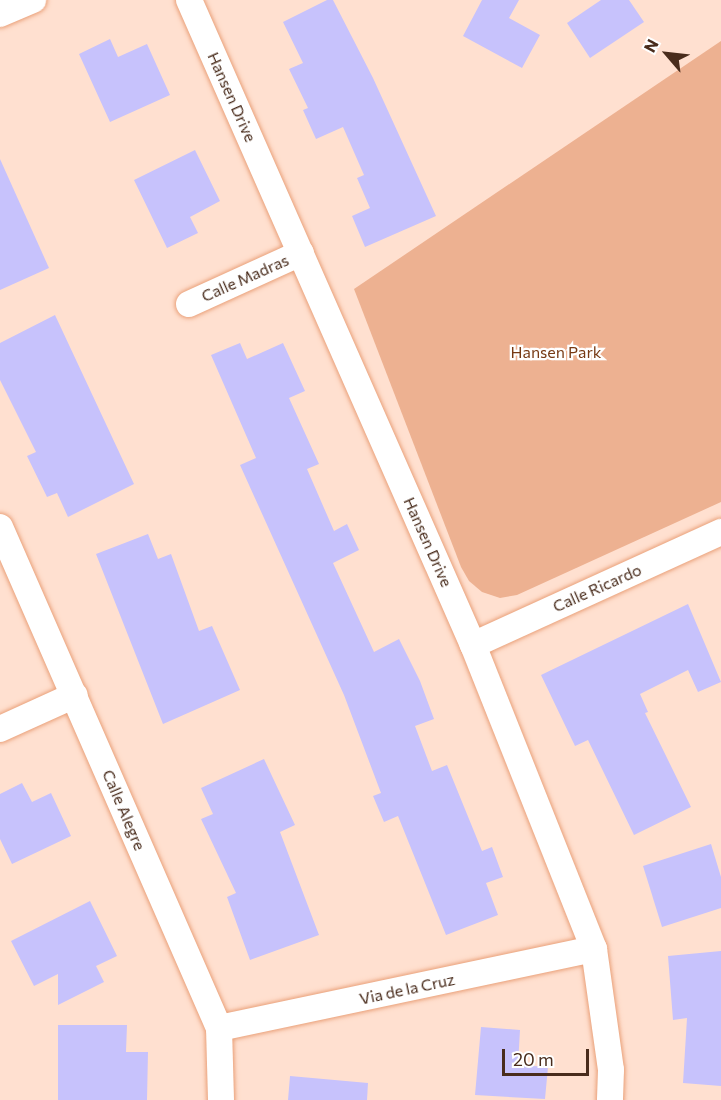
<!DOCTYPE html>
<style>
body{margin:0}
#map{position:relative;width:721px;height:1100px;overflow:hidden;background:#ffe0d0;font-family:Commissioner,sans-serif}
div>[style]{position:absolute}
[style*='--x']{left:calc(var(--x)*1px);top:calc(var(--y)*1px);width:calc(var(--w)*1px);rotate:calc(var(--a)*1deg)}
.green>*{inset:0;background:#edb191}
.building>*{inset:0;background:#c7c2fc}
.roads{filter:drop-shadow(0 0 2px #eaa17a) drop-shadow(0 0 2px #eaa17a)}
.street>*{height:26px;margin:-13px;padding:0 13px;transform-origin:13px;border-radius:13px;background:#fff}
span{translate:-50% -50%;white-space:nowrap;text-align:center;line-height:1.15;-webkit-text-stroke:4.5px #fff;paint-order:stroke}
.street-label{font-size:16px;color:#492c1c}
.park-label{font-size:16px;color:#773a14}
.north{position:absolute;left:637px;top:24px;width:60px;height:60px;-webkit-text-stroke:4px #fff;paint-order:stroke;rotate:298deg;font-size:16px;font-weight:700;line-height:24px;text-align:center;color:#492c1c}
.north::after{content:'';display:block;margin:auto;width:21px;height:27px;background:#492c1c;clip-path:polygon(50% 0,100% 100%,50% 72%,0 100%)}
.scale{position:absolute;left:502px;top:1049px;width:87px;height:27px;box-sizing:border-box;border:3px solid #492c1c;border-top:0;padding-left:8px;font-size:18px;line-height:21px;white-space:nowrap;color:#492c1c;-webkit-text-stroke:4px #fff;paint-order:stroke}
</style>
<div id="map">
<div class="green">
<i style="clip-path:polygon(721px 41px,721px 502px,517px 595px,500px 598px,482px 592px,469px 581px,461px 567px,354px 289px)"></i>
</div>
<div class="building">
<i style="clip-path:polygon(327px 0,333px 0,373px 78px,436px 216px,365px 247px,352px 216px,370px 208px,357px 178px,364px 175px,343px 127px,316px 139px,303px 110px,308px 108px,289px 69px,303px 63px,283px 22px)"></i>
<i style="clip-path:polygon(482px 0,519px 0,509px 18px,540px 35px,522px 68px,463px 36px)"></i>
<i style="clip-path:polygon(601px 0,629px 0,644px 22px,590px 58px,567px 23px)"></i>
<i style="clip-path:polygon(110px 39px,118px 57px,147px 44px,170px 95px,110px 122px,79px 54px)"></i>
<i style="clip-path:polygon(195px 150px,220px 201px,190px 217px,198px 233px,167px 248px,134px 180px)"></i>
<i style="clip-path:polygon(0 159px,49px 268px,0 290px)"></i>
<i style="clip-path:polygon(55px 315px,134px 484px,68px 517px,57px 493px,47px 497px,27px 456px,36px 452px,0 380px,0 343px)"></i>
<i style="clip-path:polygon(240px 343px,247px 359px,283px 343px,305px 391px,289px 398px,319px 464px,307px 469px,334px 531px,347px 524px,359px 550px,333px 563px,374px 652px,399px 639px,420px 681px,434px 719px,415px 726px,432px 771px,447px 765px,482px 851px,492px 847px,503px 877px,486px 883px,498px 915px,446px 935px,398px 816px,384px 822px,373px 796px,381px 793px,344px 695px,240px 465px,256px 458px,211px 355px)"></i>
<i style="clip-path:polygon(148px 534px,158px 559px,171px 554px,199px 631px,212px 626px,240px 690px,163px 724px,96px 554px)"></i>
<i style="clip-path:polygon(688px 604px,721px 682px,698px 692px,688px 670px,640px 694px,648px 712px,645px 713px,691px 807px,634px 835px,588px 740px,575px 746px,541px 675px)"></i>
<i style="clip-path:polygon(264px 759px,295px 825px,280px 832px,319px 935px,250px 960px,227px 897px,236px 893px,201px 819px,213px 814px,201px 788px)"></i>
<i style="clip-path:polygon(22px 783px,32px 802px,51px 793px,71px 836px,12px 864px,0 839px,0 794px)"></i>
<i style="clip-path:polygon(711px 844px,721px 877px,721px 908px,662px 927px,643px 866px)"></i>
<i style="clip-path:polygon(90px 901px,117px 956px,96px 966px,104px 982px,58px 1005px,58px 974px,34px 986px,11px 941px)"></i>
<i style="clip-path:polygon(721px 951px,721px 1086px,683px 1083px,687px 1018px,673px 1020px,668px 956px)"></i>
<i style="clip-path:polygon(58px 1025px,127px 1025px,126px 1052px,148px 1052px,147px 1100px,58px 1100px)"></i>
<i style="clip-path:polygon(481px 1027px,520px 1030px,518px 1065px,548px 1067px,545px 1099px,475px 1095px)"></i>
<i style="clip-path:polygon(290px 1076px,368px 1083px,367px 1100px,288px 1100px)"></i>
</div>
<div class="roads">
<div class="street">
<i style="--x:189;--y:0;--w:705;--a:66.24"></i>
<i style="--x:473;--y:645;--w:327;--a:68.3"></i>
<i style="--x:594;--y:949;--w:122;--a:82"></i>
<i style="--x:611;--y:1070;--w:30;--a:92"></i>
<i style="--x:0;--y:14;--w:36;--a:-23"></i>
<i style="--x:189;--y:304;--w:123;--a:-24.5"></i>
<i style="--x:0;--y:527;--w:547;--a:66.39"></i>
<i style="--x:219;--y:1028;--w:72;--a:88.4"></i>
<i style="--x:473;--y:645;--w:273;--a:-24.5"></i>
<i style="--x:0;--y:729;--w:82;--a:-24.4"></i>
<i style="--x:219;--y:1028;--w:383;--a:-11.9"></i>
</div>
</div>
<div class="street-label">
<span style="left:232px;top:97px;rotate:66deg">Hansen Drive</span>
<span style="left:245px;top:278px;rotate:-24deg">Calle Madras</span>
<span style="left:428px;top:542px;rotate:66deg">Hansen Drive</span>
<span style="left:597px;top:588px;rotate:-24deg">Calle Ricardo</span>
<span style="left:124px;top:810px;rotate:67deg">Calle Alegre</span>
<span style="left:407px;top:989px;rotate:-12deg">Via de la Cruz</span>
</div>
<div class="park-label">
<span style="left:556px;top:352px">Hansen Park</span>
</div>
<div class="north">N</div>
<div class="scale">20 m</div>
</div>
